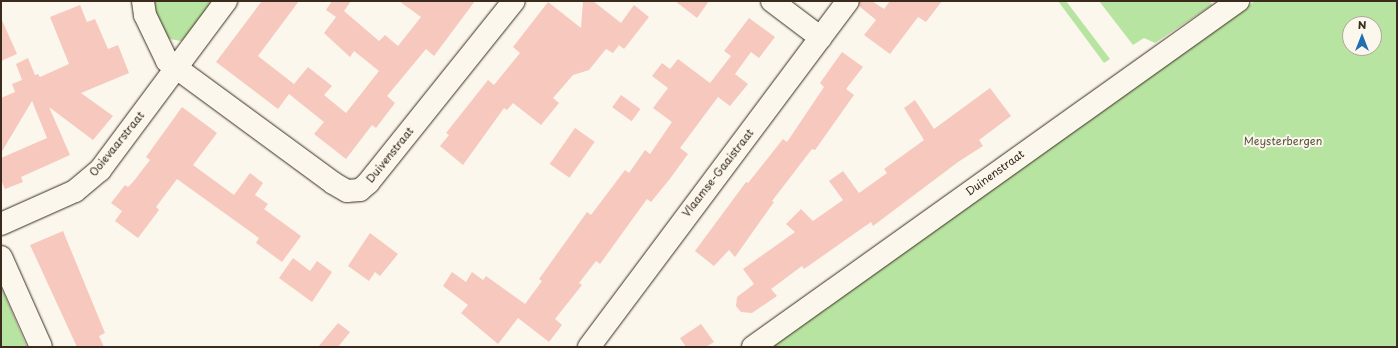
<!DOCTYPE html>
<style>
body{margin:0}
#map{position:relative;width:1398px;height:348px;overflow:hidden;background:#fbf7ec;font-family:"Playpen Sans",sans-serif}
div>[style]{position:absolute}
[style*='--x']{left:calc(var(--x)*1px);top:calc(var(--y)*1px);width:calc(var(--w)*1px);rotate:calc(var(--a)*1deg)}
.green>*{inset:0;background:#b8e4a2}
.building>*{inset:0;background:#f7c8be;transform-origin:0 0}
.roads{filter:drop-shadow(0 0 1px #3b2a1e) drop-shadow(0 0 1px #3b2a1e)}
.minor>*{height:22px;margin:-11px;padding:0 11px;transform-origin:11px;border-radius:11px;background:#fbf7ec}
span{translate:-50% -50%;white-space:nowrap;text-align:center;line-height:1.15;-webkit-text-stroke:4px #fbf7ec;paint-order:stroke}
.park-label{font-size:11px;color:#5a583f}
.street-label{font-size:11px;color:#3b2a1e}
.frame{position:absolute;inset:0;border:2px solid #3b2a1e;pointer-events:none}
.north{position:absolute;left:1342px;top:16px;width:40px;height:40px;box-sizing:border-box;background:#fbf7ec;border:1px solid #aea59a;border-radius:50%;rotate:0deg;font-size:11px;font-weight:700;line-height:16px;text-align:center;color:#3b2a1e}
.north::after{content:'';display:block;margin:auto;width:14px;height:18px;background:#1f6fb2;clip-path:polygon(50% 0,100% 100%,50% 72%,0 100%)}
</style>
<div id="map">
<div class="green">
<i style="clip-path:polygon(151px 1px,217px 1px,190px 35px,181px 41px,170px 39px,164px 33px)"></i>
<i style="clip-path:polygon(1058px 1px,1066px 1px,1110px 59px,1104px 63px)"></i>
<i style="clip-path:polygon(1099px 1px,1210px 1px,1212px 5px,1155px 43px,1144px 38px,1133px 45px)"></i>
<i style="clip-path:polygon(evenodd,1255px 1px,1397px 1px,1397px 347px,766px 347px,1255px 1px,1350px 24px,1374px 24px,1374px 48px,1350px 48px,1350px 24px)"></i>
<i style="clip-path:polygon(1px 287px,27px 347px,1px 347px)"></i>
</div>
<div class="building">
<i style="clip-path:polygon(262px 1px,299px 1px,258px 56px,294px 84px,308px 67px,332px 86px,324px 95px,346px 113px,379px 71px,354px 51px,350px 57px,324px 33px,336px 17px,326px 10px,332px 1px,351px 1px,344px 11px,379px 41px,385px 35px,398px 46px,421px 17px,399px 1px,475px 1px,434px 56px,426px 49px,387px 96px,395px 103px,376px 128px,372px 125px,346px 159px,314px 134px,324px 122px,289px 94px,278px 109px,216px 62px)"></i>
<i style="clip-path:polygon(583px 1px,593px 1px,621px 23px,634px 5px,649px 17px,624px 49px,619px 45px,613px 53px,606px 49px,589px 70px,573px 75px,553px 98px,559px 103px,541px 125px,513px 103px,507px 110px,504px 108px,463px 165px,440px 146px,449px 135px,446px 133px,488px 80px,494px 85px,520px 53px,513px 47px,548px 2px,581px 28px)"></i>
<i style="clip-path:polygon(675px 1px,709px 1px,697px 18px)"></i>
<i style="clip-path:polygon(860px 1px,872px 1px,884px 9px,890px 1px,942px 1px,926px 22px,918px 17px,890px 54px,864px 35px,876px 20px,859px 6px)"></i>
<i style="clip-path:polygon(80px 5px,87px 22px,95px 19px,108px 49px,118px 45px,129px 73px,81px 93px,113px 116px,93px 140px,49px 107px,70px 155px,21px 177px,23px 182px,5px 189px,1px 180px,1px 158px,47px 138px,32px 101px,1px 153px,1px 98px,15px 92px,12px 84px,22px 80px,16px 64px,28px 58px,35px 75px,38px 74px,40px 77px,69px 64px,50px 17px)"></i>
<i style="clip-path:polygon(1px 18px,17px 54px,1px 61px)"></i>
<i style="clip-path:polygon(749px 18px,775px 37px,759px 58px,751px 52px,735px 74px,748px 84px,730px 106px,718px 97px,680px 148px,688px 154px,669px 180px,651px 202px,647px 199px,600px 264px,596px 261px,579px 283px,582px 285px,555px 319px,562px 325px,549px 342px,518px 318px,498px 344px,461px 313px,468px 305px,443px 286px,452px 272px,466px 282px,472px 272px,483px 280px,486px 276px,525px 304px,542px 281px,539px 279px,587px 212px,591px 215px,625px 170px,629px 173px,645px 150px,650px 154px,672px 122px,653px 108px,668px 88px,652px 76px,662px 63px,670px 69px,678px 59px,710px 83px,731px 56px,724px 51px)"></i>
<i style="clip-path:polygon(842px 52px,863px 67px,846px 89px,854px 95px,815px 150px,812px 149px,772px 201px,774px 202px,735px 257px,729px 250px,714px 266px,695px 251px,746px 182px,748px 183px,783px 139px,787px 142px,824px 87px,820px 83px)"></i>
<i style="clip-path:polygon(990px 88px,1011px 116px,979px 140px,983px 146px,958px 162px,873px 226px,871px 222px,804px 269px,802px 266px,771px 289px,777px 296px,752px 313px,741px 312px,736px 306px,737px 297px,754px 284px,743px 269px,795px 232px,786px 224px,801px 209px,813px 221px,843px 200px,829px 181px,843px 171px,859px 193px,887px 173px,884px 169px,924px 140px,904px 108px,915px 100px,934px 129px)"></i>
<i style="left:621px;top:95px;width:24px;height:15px;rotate:36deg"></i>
<i style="clip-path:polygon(182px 107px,217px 133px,193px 165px,234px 195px,250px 173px,263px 183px,255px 195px,268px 204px,264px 209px,301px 236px,282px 262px,256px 243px,259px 238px,177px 179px,156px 207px,159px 210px,138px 238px,115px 221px,122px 211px,111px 203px,125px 185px,128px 187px,133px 182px,150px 160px,146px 157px)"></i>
<i style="left:575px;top:128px;width:24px;height:44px;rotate:35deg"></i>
<i style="clip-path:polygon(63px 231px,105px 333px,99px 336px,104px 347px,77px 347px,30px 245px)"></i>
<i style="clip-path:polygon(370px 233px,398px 254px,380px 276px,375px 272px,369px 281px,348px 266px)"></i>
<i style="clip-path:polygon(293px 258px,310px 271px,317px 261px,332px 272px,312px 302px,279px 278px)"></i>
<i style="clip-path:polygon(338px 323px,350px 332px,338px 347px,318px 347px)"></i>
<i style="clip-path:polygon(701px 324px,714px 342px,706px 347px,686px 347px,680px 338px)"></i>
</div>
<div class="roads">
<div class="minor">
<i style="--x:143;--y:1;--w:14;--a:82"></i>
<i style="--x:145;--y:15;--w:51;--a:64.4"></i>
<i style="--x:167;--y:61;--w:206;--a:36.3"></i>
<i style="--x:333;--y:183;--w:16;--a:30"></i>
<i style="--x:347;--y:191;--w:13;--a:-4"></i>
<i style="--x:360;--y:190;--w:11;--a:-41"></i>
<i style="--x:368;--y:183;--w:233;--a:-51.3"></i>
<i style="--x:772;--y:1;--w:61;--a:37.1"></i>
<i style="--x:1;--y:224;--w:81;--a:-24"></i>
<i style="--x:75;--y:191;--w:33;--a:-40"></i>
<i style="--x:100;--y:170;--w:211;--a:-53.3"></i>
<i style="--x:1;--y:257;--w:98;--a:66"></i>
<i style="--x:589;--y:347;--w:432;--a:-53.2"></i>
<i style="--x:753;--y:347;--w:596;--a:-35.5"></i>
</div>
</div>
<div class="park-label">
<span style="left:1283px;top:141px">Meysterbergen</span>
</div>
<div class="street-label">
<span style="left:117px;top:144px;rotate:-51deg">Ooievaarstraat</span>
<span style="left:390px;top:155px;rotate:-51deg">Duivenstraat</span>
<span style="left:718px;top:173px;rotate:-52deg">Vlaamse-Gaaistraat</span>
<span style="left:995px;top:173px;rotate:-36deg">Duinenstraat</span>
</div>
<div class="frame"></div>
<div class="north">N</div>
</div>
